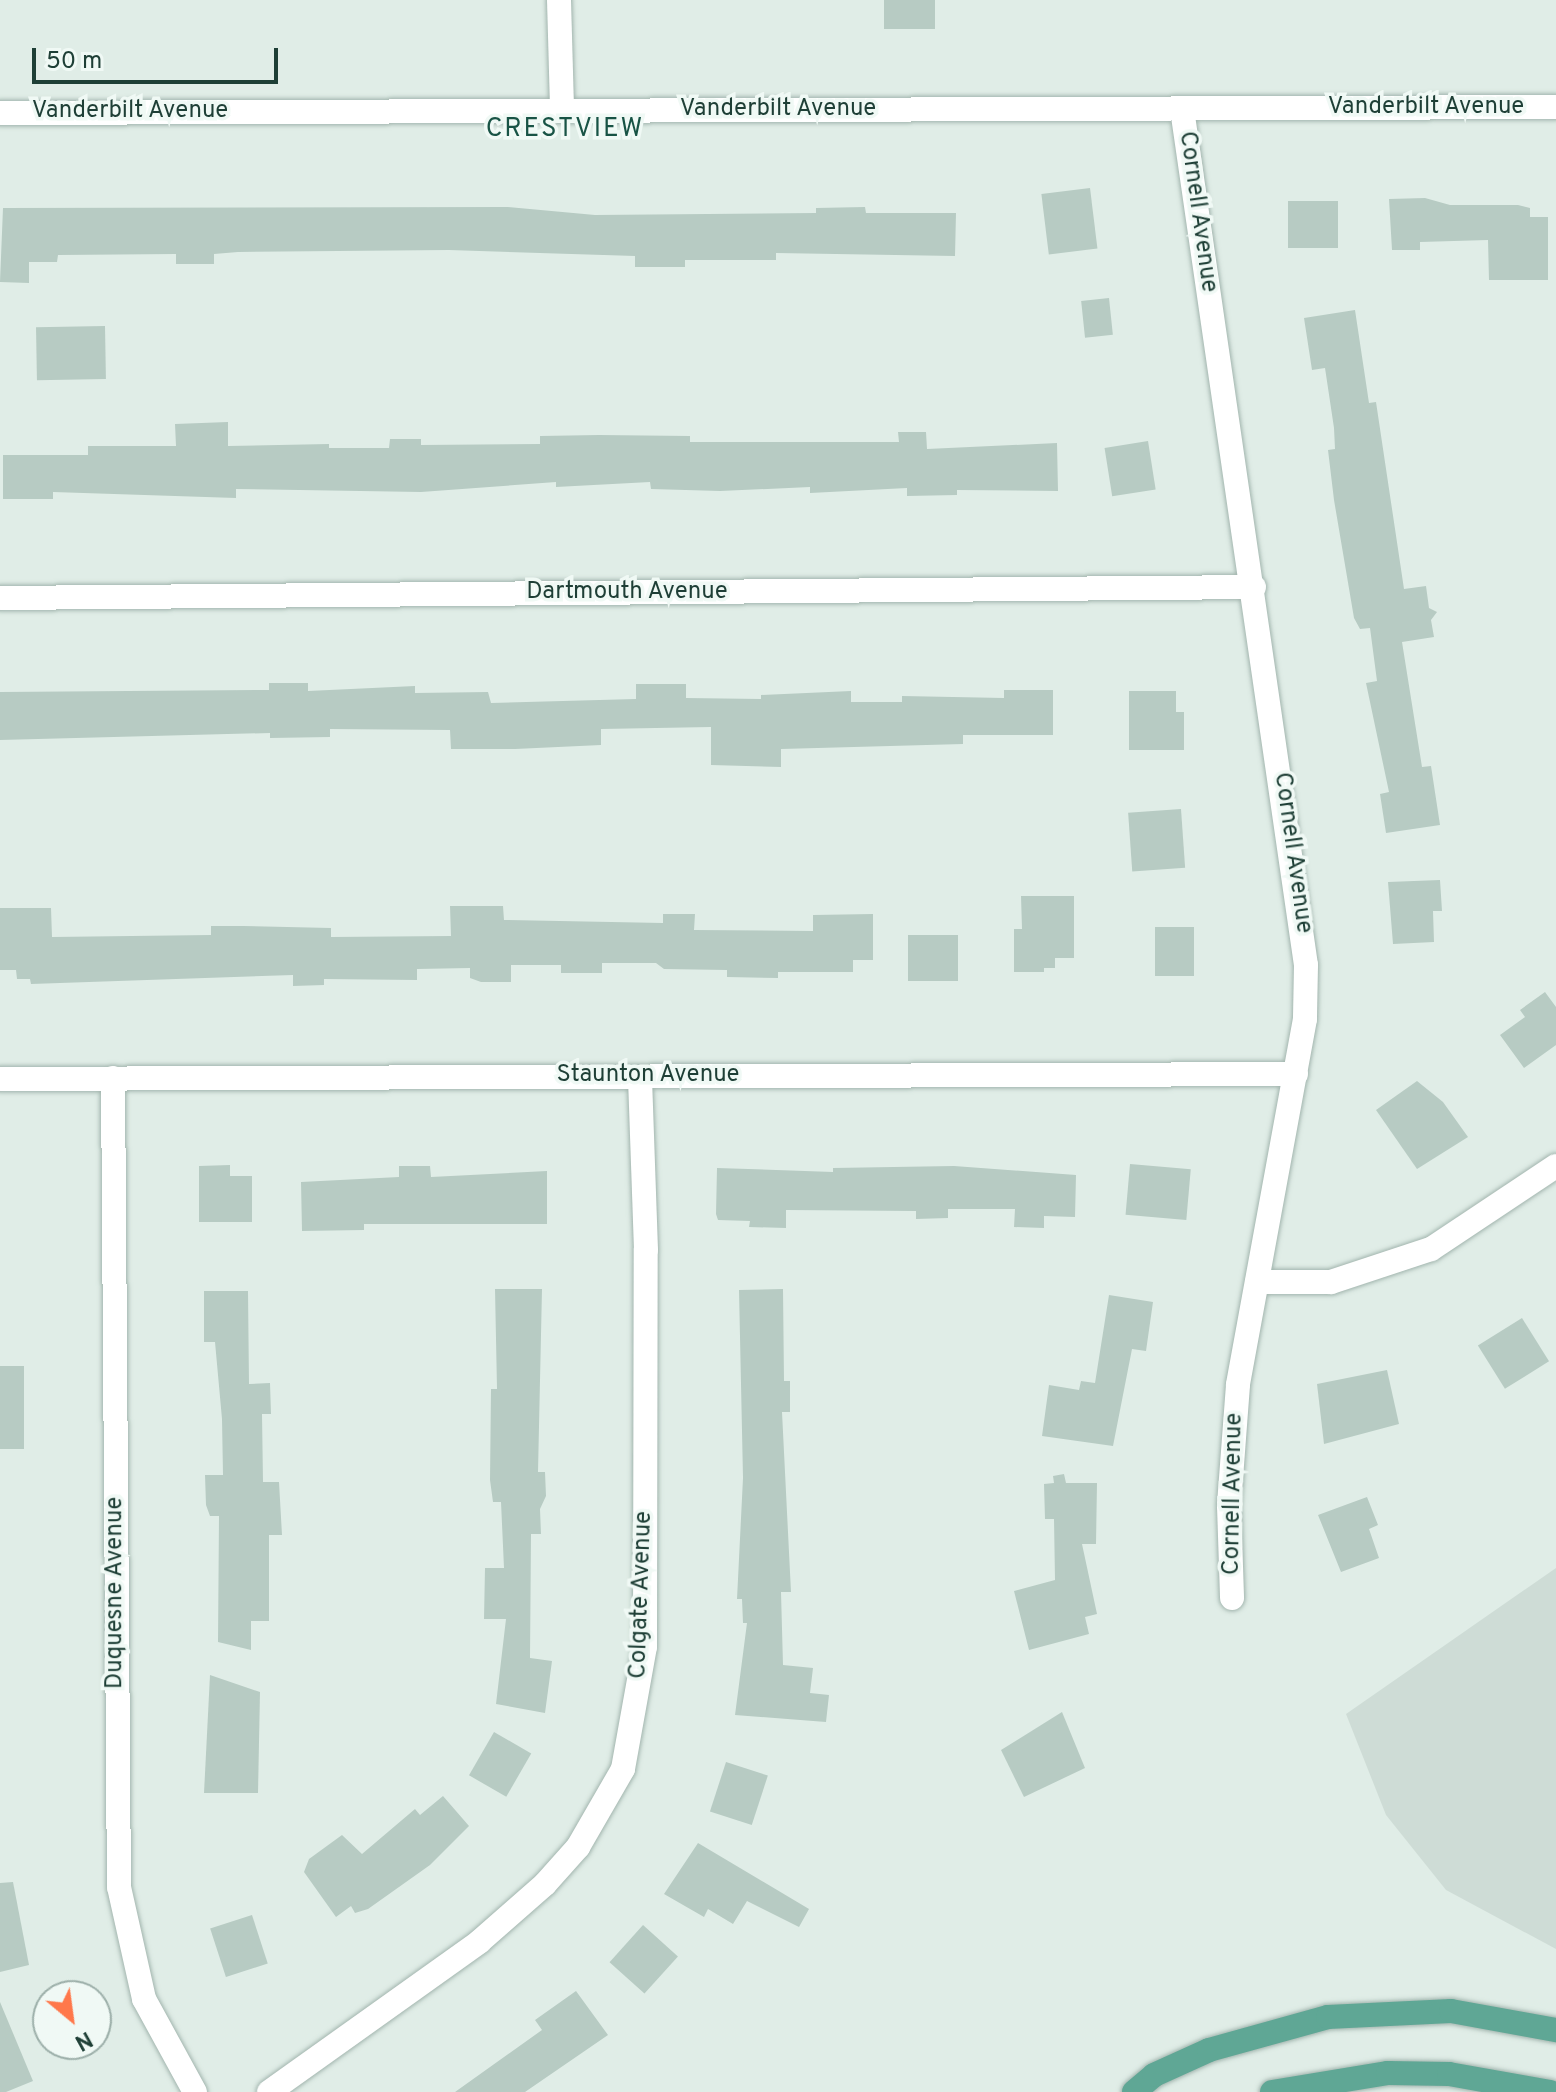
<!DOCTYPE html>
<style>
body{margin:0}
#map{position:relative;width:1556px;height:2092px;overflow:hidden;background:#e0ede7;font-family:Overpass,sans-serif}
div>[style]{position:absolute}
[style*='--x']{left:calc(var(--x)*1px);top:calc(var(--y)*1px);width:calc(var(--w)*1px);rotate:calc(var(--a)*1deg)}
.built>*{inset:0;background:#cedcd6}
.building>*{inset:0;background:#b7cbc3;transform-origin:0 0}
.roads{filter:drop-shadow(0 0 2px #a2b5ae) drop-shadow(0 0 2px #a2b5ae)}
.minor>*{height:24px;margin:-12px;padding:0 12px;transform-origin:12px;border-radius:12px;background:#fff}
.major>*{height:24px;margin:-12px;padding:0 12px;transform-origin:12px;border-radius:12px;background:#5fa795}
span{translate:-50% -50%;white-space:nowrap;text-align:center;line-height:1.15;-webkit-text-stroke:7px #f0f9f5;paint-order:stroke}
.street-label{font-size:24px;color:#1e3f36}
.neighbourhood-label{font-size:26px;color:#185345;letter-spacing:2px}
.north{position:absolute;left:32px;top:1980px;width:80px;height:80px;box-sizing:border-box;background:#f0f9f5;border:2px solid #9cafa9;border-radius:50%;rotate:151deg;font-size:22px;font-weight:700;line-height:32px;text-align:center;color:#1e3f36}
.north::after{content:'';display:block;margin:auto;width:28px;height:36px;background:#ff784b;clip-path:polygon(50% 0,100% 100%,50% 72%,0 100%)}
.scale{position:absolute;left:32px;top:48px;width:246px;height:36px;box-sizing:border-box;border:4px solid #1e3f36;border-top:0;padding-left:10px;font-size:24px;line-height:28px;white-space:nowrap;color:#1e3f36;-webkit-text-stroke:6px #f0f9f5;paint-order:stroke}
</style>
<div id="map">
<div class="built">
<i style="clip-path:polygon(1556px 1568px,1556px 1949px,1446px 1890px,1386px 1815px,1346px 1714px)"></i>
</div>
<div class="building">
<i style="left:884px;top:0;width:51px;height:29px"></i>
<i style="left:1090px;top:188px;width:61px;height:49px;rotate:83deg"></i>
<i style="clip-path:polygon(1425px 198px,1450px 205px,1518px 205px,1530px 208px,1530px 217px,1548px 217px,1548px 280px,1489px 280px,1488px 240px,1420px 242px,1420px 250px,1392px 250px,1389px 199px)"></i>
<i style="left:1338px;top:201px;width:47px;height:50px;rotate:90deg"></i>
<i style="clip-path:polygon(508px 207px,595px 215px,816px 213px,816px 208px,865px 207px,866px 213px,956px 213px,955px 256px,776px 253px,776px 260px,685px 260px,685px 267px,635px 267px,635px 256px,449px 250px,238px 252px,214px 254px,214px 264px,176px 264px,176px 254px,58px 255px,57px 262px,29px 262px,29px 283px,0 282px,3px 208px)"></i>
<i style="left:1109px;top:298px;width:37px;height:28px;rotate:84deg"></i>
<i style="clip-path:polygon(1355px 310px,1369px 403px,1376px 402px,1404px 589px,1426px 586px,1429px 608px,1437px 612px,1431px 620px,1434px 637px,1402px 642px,1422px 767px,1431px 766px,1440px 825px,1386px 833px,1380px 794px,1389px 792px,1366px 683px,1377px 681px,1370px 628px,1360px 629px,1354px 618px,1334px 500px,1328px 450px,1335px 449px,1334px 428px,1325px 368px,1312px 370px,1304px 318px)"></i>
<i style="left:105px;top:326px;width:53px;height:69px;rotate:89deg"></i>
<i style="clip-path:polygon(228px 422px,228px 446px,329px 444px,329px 448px,389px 448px,390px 439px,421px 439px,421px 445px,540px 444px,540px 436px,599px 435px,690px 436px,690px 442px,899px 442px,898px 432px,926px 432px,927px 449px,1057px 443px,1058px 491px,957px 490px,957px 495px,907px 496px,907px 488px,810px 493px,810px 487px,720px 491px,651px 489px,650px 482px,556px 487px,556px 482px,421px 492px,236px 489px,236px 498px,53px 492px,53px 499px,3px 499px,3px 455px,88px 455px,88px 446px,176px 446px,175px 424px)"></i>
<i style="left:1148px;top:441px;width:49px;height:44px;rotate:81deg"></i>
<i style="clip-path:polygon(269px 683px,308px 683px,308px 691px,415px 686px,415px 693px,488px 692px,491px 703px,636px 699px,636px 684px,686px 684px,686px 698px,761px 699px,761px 695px,851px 691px,851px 702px,902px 702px,902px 696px,1004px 698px,1004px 690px,1053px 690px,1053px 735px,963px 735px,963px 744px,781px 749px,781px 767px,711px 765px,711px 727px,601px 729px,601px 745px,515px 749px,451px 749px,450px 730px,330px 729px,330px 737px,270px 738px,270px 733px,0 740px,0 692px,269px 690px)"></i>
<i style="clip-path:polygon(1129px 691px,1176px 691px,1176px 712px,1184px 712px,1184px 750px,1129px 750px)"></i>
<i style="left:1181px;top:809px;width:59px;height:53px;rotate:86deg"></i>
<i style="clip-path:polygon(1440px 880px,1442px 911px,1433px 911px,1434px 942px,1393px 944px,1388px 882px)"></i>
<i style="clip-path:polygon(1021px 896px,1074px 896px,1074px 958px,1055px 958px,1055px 968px,1044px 968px,1044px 972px,1014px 972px,1014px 929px,1022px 929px)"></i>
<i style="clip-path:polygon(450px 906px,503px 906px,504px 920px,663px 923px,663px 914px,695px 914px,694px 930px,813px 931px,813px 915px,873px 914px,873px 960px,853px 960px,853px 972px,778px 972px,778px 978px,727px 977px,727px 970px,664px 969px,656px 963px,602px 963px,602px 973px,561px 973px,561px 965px,511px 965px,511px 982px,481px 982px,470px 978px,470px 968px,417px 969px,417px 980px,324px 979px,324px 985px,293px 986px,293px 975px,31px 984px,30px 979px,17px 979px,16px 970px,0 970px,0 908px,51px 908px,52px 937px,211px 935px,211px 926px,243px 926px,331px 928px,331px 937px,451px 936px)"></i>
<i style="left:1194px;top:927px;width:49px;height:39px;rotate:90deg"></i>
<i style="left:908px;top:935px;width:50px;height:46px"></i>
<i style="clip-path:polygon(1545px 992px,1556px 1007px,1556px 1045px,1524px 1068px,1500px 1035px,1525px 1017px,1520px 1010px)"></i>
<i style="clip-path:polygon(1417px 1081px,1443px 1102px,1468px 1137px,1417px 1169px,1376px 1110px)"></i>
<i style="left:1130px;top:1164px;width:61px;height:51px;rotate:5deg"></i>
<i style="clip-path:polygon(230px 1165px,230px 1176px,252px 1176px,252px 1222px,199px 1222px,199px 1166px)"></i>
<i style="clip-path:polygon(399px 1166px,430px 1166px,431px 1177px,547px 1171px,547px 1224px,364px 1224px,364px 1230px,302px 1231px,301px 1182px,399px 1177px)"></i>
<i style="clip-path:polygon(954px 1166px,1076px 1175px,1075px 1217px,1044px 1216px,1044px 1228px,1014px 1227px,1015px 1209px,948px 1209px,948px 1218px,916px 1219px,916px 1211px,786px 1210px,786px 1228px,749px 1227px,750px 1221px,718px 1220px,716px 1214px,717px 1168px,833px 1172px,833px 1168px)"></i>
<i style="clip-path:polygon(495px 1289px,542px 1289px,538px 1472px,545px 1472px,546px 1496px,540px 1509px,541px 1534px,531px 1534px,530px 1658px,552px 1661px,545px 1713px,496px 1704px,506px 1619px,484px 1619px,485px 1568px,504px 1568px,501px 1502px,493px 1502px,490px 1480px,491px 1389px,497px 1389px)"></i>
<i style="clip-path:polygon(783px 1289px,784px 1381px,790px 1381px,790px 1412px,782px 1412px,791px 1592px,781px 1592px,783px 1665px,813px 1668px,810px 1693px,829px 1695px,826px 1722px,735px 1715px,747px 1623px,743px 1623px,742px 1599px,737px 1599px,743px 1478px,739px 1290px)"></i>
<i style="clip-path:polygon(204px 1291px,248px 1291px,249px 1384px,270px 1383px,271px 1414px,262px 1414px,263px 1482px,279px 1482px,282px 1535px,269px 1535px,269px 1621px,251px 1621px,251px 1650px,218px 1642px,219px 1516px,210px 1516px,206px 1505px,205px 1475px,223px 1475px,222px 1419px,215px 1342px,204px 1342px)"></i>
<i style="clip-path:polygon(1109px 1295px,1153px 1302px,1146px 1351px,1132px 1349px,1113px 1446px,1042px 1436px,1049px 1385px,1079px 1390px,1081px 1381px,1095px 1383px)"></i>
<i style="left:1522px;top:1318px;width:51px;height:52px;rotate:58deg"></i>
<i style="left:0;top:1366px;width:24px;height:83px"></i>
<i style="clip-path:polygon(1387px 1370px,1399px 1424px,1324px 1444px,1317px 1384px)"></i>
<i style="clip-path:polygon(1064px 1474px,1066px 1483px,1097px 1483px,1096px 1544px,1082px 1544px,1097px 1614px,1085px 1617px,1089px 1634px,1029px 1650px,1014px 1591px,1055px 1580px,1054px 1519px,1045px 1519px,1044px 1484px,1054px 1483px,1053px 1476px)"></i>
<i style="clip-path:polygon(1367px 1497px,1378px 1525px,1369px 1529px,1379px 1558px,1341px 1572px,1318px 1515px)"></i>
<i style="clip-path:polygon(210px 1675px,260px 1692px,258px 1793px,204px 1793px)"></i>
<i style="clip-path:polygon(1062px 1712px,1085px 1768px,1024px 1797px,1001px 1750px)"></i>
<i style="left:494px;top:1732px;width:43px;height:50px;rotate:30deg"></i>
<i style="left:726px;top:1762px;width:44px;height:52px;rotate:18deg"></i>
<i style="clip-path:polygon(443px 1796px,469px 1826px,430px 1865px,368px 1909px,355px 1913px,351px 1906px,336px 1917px,304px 1872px,309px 1859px,342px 1835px,362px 1854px,415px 1809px,420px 1815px)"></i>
<i style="clip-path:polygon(698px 1843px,809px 1909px,799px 1927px,747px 1901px,733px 1924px,708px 1909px,704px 1917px,664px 1894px)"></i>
<i style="clip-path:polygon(13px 1882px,29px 1965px,0 1972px,0 1883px)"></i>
<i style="left:252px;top:1915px;width:51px;height:44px;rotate:72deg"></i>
<i style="left:643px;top:1925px;width:47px;height:50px;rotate:42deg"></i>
<i style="clip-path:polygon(576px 1991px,608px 2035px,525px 2092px,455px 2092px,542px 2030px,535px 2020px)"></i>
<i style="clip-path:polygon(0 2002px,33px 2081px,6px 2092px,0 2092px)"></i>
</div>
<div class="roads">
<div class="minor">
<i style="--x:559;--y:0;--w:110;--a:88.4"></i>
<i style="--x:1182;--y:109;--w:865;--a:81.76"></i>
<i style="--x:1306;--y:965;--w:54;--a:91.1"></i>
<i style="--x:1305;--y:1019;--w:372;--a:100.4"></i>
<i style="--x:1238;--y:1385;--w:121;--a:94.3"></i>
<i style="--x:1229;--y:1506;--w:92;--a:88.1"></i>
<i style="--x:0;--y:113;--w:1556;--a:-0.22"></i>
<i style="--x:0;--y:598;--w:1254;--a:-0.5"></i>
<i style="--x:113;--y:1078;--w:809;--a:89.58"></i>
<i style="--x:119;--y:1887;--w:115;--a:77.4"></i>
<i style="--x:144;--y:1999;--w:106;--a:61.3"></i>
<i style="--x:0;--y:1079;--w:1296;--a:-0.22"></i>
<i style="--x:1257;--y:1282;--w:74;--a:0"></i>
<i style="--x:1331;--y:1282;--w:105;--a:-18.3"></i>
<i style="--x:1431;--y:1249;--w:150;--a:-33.6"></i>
<i style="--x:269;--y:2092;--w:258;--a:-35.5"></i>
<i style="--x:479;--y:1942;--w:88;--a:-41.3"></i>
<i style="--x:545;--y:1884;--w:50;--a:-48.3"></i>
<i style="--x:578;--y:1847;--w:90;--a:-60"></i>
<i style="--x:623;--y:1769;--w:124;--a:-79.8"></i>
<i style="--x:645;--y:1647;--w:397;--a:-89.9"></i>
<i style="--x:646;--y:1250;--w:173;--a:-92"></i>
</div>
<div class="major">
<i style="--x:1134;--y:2092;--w:26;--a:-40"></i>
<i style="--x:1154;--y:2075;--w:60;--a:-24.4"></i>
<i style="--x:1209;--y:2050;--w:123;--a:-15.5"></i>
<i style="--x:1328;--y:2017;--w:123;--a:-2.8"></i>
<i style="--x:1451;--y:2011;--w:107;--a:10.3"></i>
<i style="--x:1272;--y:2092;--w:118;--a:-9.3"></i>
<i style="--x:1388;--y:2073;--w:61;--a:0.9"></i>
<i style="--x:1449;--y:2074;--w:103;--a:10.1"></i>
</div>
</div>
<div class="street-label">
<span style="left:1426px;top:108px">Vanderbilt Avenue</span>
<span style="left:778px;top:110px">Vanderbilt Avenue</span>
<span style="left:130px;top:112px">Vanderbilt Avenue</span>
<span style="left:1197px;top:212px;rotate:82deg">Cornell Avenue</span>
<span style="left:627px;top:593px">Dartmouth Avenue</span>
<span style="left:1292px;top:853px;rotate:82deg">Cornell Avenue</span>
<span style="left:648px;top:1076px">Staunton Avenue</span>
<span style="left:1234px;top:1494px;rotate:-89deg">Cornell Avenue</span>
<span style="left:116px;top:1593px;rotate:-90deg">Duquesne Avenue</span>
<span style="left:642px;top:1595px;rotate:-88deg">Colgate Avenue</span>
</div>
<div class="neighbourhood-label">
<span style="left:565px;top:130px">CRESTVIEW</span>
</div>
<div class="north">N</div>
<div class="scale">50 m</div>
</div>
